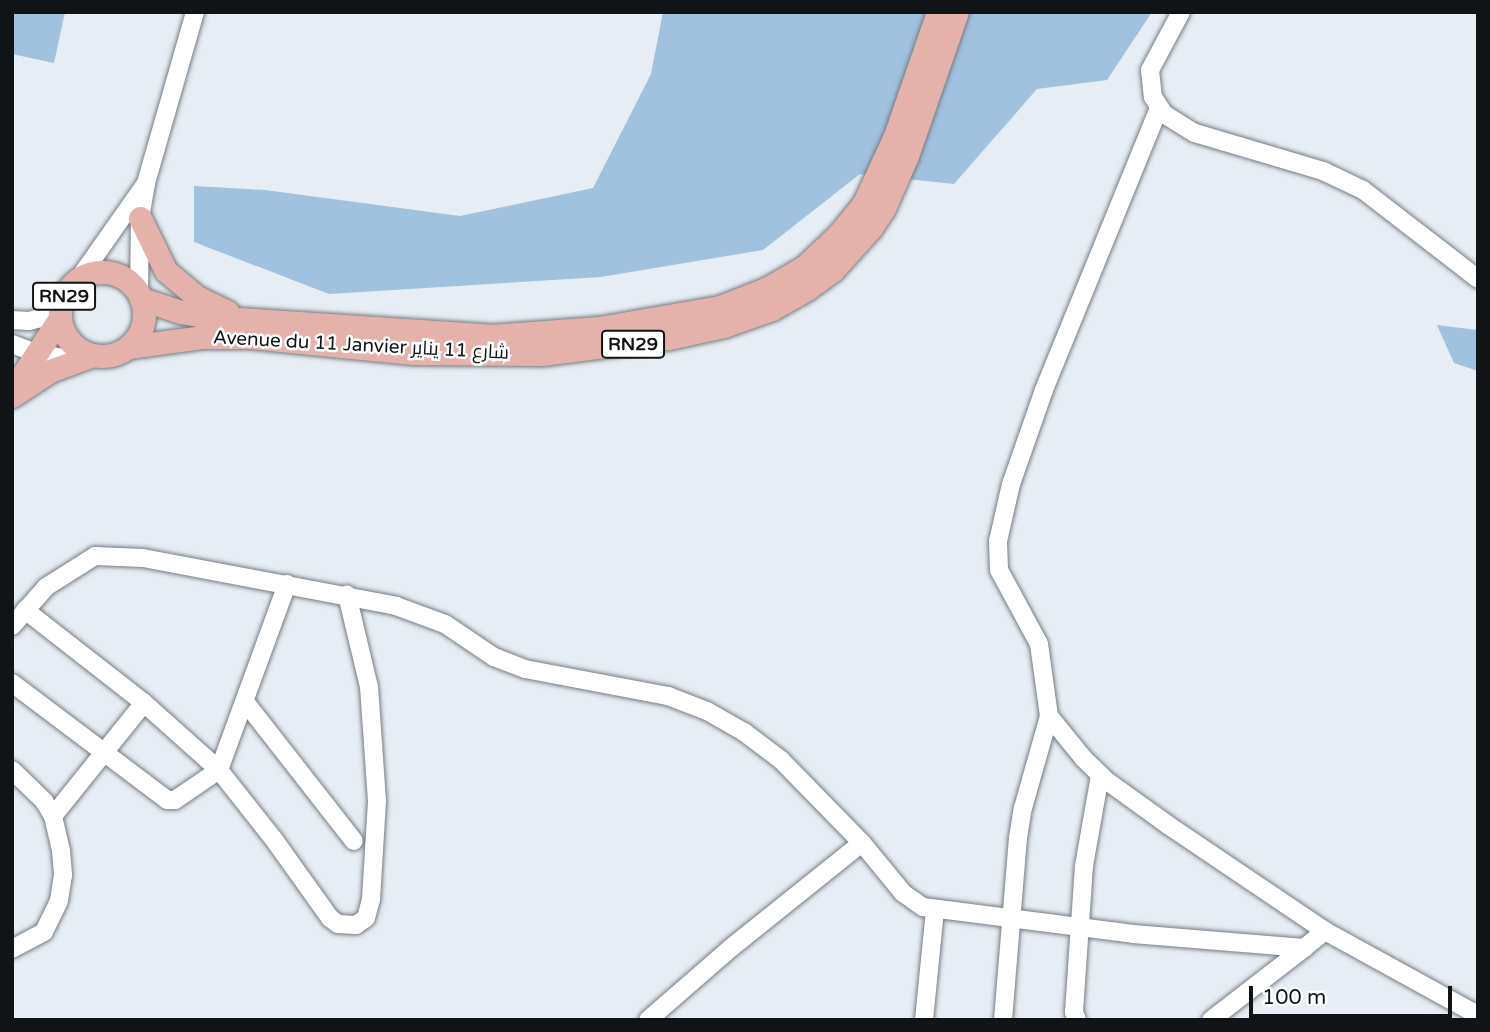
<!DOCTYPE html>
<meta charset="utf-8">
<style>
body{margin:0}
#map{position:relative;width:1490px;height:1032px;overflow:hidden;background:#e6edf4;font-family:"Varela Round",Cairo,sans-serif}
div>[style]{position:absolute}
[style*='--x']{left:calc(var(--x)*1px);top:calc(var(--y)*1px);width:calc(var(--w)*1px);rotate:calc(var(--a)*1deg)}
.green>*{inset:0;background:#a0c2df}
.roads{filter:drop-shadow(0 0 2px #757c82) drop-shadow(0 0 2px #757c82)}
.minor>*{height:18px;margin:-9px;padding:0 9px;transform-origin:9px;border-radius:9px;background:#fff}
.major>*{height:23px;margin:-11.5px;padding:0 11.5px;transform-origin:11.5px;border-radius:11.5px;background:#e5b2ab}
.major>.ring{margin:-11.5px;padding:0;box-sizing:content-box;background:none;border:23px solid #e5b2ab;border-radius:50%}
span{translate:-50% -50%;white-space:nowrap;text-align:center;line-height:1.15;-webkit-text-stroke:5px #fff;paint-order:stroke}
.shield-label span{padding:2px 5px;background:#fff;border:2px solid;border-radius:5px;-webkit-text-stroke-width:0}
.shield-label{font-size:18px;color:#111416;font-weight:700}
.street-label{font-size:19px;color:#111416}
.frame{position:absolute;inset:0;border:14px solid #111416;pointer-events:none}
.scale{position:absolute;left:1249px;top:986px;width:203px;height:32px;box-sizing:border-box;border:4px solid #111416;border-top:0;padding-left:9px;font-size:21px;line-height:24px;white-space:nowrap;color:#111416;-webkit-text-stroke:5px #fff;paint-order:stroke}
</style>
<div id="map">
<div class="green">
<i style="clip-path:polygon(12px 12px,65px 12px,54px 63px,12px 54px)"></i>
<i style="clip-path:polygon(663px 12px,1152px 12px,1107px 80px,1037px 89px,954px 184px,860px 174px,763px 250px,601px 277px,329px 294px,194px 242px,194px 186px,265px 190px,460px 216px,593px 188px,651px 74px)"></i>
<i style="clip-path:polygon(1437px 325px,1478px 330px,1478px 371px,1454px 363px)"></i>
</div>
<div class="roads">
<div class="minor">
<i style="--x:1181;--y:12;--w:66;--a:118.1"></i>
<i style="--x:1150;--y:70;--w:27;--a:84"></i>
<i style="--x:1153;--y:97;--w:20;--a:57"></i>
<i style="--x:1164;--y:114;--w:36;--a:32"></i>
<i style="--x:1195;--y:133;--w:134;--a:16.5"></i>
<i style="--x:1323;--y:171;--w:44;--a:25.4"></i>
<i style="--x:1363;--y:190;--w:145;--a:37.7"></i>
<i style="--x:1159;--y:108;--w:305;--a:112.2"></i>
<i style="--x:1044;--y:390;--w:100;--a:109.3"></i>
<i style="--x:1011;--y:484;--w:58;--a:102.8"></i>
<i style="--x:998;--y:541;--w:29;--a:88"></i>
<i style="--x:999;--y:570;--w:84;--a:61.6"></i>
<i style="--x:1039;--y:644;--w:73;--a:82.1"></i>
<i style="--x:1049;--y:716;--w:55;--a:50.9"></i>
<i style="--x:1084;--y:759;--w:32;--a:44"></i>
<i style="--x:1107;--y:781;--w:75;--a:35.8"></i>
<i style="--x:1168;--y:825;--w:189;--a:34"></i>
<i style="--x:1325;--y:931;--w:175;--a:28.8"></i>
<i style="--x:78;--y:280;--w:115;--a:-54.9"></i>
<i style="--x:139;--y:295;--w:77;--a:-89.3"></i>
<i style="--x:140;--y:218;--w:36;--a:-80"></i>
<i style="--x:146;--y:183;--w:178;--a:-74"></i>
<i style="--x:12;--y:320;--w:17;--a:3"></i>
<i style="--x:29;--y:321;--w:32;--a:-14"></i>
<i style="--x:12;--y:344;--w:25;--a:21"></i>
<i style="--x:35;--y:353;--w:42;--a:9.7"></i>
<i style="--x:25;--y:610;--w:151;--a:38"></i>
<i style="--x:144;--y:703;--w:101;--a:41.8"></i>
<i style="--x:219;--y:770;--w:90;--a:51.7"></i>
<i style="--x:275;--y:841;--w:95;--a:54.5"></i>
<i style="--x:330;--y:918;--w:10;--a:37"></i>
<i style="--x:338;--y:924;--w:18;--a:3"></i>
<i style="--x:356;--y:925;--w:12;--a:-35"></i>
<i style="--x:366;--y:918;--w:20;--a:-75"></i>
<i style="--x:371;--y:899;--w:98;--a:-86.5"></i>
<i style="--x:377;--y:801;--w:114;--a:-94"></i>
<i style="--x:369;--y:687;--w:95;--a:-103.4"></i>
<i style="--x:12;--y:626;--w:52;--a:-48.9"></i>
<i style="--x:46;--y:587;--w:58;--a:-32.3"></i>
<i style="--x:95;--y:556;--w:48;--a:2.4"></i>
<i style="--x:143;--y:558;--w:258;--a:10.7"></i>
<i style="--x:396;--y:606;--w:52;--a:20.2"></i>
<i style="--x:445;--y:624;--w:59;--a:34"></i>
<i style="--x:494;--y:657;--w:33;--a:21"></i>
<i style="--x:525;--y:669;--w:146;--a:10.7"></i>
<i style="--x:668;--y:696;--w:42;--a:21"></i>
<i style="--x:707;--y:711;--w:43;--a:29.6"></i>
<i style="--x:744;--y:732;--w:46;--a:37.1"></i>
<i style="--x:781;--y:760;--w:116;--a:45.7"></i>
<i style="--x:862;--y:843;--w:65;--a:50.6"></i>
<i style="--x:903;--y:893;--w:24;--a:35"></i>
<i style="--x:923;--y:907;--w:212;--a:7.3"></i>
<i style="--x:1133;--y:934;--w:172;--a:4.7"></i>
<i style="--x:1304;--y:948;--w:27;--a:-39"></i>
<i style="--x:12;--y:683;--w:194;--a:37"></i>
<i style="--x:167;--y:800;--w:8;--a:0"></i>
<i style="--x:175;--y:800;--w:53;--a:-34.3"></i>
<i style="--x:219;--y:770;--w:198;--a:-69.9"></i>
<i style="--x:246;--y:703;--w:175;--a:52"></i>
<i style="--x:12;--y:770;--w:45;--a:44.1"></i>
<i style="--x:44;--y:801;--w:17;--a:59"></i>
<i style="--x:53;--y:816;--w:36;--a:77"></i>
<i style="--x:61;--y:851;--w:24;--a:85"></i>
<i style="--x:63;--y:875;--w:26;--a:99"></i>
<i style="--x:59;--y:901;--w:34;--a:116"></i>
<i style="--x:44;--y:932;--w:36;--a:152"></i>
<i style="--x:53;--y:816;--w:145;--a:-51.2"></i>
<i style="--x:648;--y:1020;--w:111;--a:-41"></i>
<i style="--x:732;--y:947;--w:166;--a:-38.7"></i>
<i style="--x:924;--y:1020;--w:111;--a:-84.3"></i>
<i style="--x:1003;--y:1020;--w:183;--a:-85.3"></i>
<i style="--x:1018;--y:838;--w:30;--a:-81"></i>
<i style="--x:1023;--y:808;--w:96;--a:-74.2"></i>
<i style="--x:1077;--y:1020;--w:9;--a:-111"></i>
<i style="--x:1074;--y:1012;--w:146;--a:-86.1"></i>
<i style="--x:1084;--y:866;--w:92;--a:-80"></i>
<i style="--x:1211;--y:1020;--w:118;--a:-37.7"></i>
</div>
<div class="major">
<i style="--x:140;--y:218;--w:59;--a:63.9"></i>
<i style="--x:166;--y:271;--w:40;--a:40"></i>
<i style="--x:197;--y:297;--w:34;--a:26"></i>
<i class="ring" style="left:60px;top:272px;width:61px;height:61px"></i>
<i style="--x:141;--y:299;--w:42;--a:18"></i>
<i style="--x:181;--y:312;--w:27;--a:10"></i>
<i style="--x:208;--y:317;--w:284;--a:3.8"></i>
<i style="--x:491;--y:336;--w:108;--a:-4.2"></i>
<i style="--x:599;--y:328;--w:123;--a:-9.8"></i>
<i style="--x:720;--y:307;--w:52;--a:-21.6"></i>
<i style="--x:768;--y:288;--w:42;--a:-30.3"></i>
<i style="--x:804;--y:267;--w:48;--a:-43.3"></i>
<i style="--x:839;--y:234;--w:40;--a:-51"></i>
<i style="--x:864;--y:203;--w:74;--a:-65.2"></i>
<i style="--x:895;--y:136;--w:131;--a:-70.9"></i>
<i style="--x:129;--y:347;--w:75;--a:-7.7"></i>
<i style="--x:203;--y:337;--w:47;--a:0"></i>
<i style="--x:250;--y:337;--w:164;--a:5.6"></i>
<i style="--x:413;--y:353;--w:129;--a:0.4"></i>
<i style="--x:542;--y:354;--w:128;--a:-7.2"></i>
<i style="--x:669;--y:338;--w:56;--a:-12.3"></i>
<i style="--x:724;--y:326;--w:51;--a:-19.5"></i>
<i style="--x:772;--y:309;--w:40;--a:-29.7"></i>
<i style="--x:807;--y:289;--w:32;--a:-36"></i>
<i style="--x:833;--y:270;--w:57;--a:-47.9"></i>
<i style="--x:871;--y:228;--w:24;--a:-57"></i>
<i style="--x:884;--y:208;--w:57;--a:-66.1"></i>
<i style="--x:907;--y:156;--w:152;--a:-70.9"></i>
<i style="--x:12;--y:391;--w:87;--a:-56.7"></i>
<i style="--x:12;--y:396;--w:45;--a:-33.3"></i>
<i style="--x:50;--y:371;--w:46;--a:-20.4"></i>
</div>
</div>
<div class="shield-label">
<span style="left:64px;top:296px">RN29</span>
<span style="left:633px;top:344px">RN29</span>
</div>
<div class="street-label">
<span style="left:361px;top:346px;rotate:3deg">Avenue du 11 Janvier شارع 11 يناير</span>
</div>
<div class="frame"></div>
<div class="scale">100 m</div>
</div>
